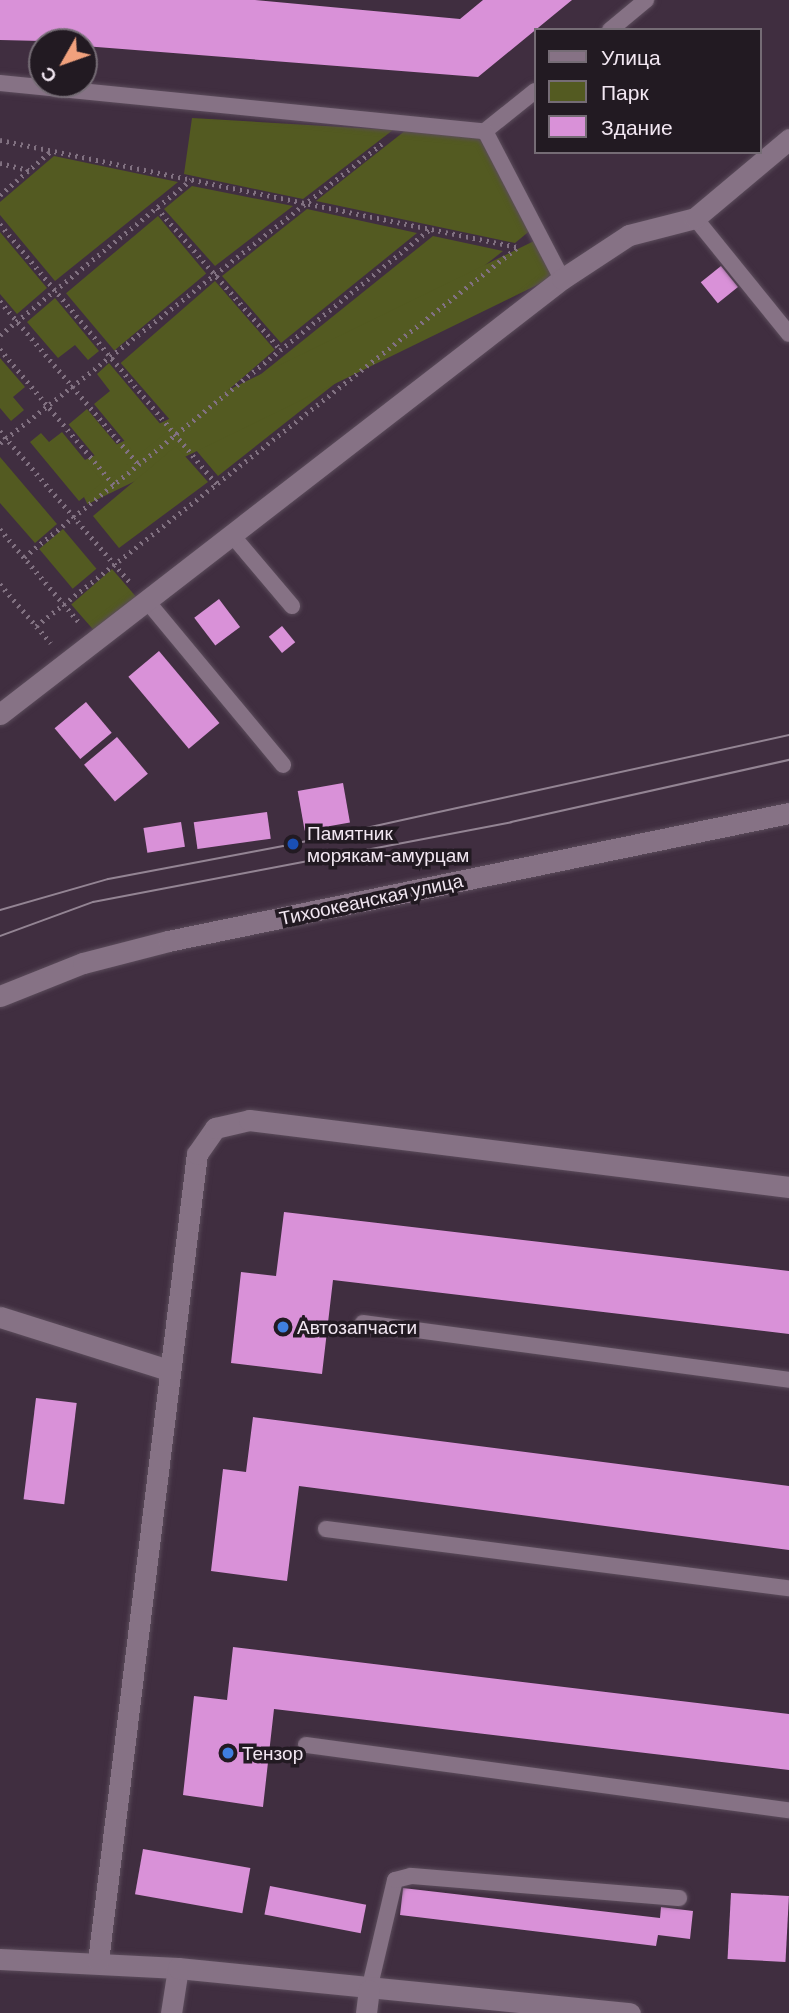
<!DOCTYPE html>
<meta charset="utf-8">
<style>
body{margin:0}
#map{position:relative;width:789px;height:2013px;overflow:hidden;background:#402e40;font-family:Barlow,sans-serif}
div>[style]{position:absolute}
[style*='--x']{left:calc(var(--x)*1px);top:calc(var(--y)*1px);width:calc(var(--w)*1px);rotate:calc(var(--a)*1deg)}
.green>*{inset:0;background:#535a21;transform-origin:0 0}
.building>*{inset:0;background:#d991d8;transform-origin:0 0}
.path>*{height:4.5px;margin-top:-2.25px;transform-origin:0;background:repeating-linear-gradient(90deg,#817181 0 2px,transparent 0 7px)}
.roads{filter:drop-shadow(0 0 2px #5b4c5b) drop-shadow(0 0 2px #5b4c5b)}
.lane>*{height:16px;margin:-8px;padding:0 8px;transform-origin:8px;border-radius:8px;background:#867285}
.street>*{height:21px;margin:-10.5px;padding:0 10.5px;transform-origin:10.5px;border-radius:10.5px;background:#867285}
.secondary>*{height:21px;margin:-10.5px;padding:0 10.5px;transform-origin:10.5px;border-radius:10.5px;background:#867285}
.tram>*{height:2px;margin:-1px;padding:0 1px;transform-origin:1px;border-radius:1px;background:#938493}
.dots>*{width:19px;height:19px;translate:-50% -50%;box-sizing:border-box;border:4px solid #221a22;border-radius:50%}
span{translate:-50% -50%;white-space:nowrap;text-align:center;line-height:1.15;-webkit-text-stroke:7px #221a22;paint-order:stroke}
.poi-label{font-size:19px;color:#f2e7f2}
.left{translate:0 -50%;text-align:left}
.street-label{font-size:19px;color:#f2e7f2}
.legend{position:absolute;left:534px;top:28px;width:228px;height:126px;box-sizing:border-box;background:#221a22;border:2px solid #756c75;margin:0;padding:9px 12px;list-style:none;font-size:21px;color:#f2e7f2}
.legend li{display:flex;align-items:center;gap:14px;height:35px}
.legend b{width:35px;border:2px solid #756c75}
.north{position:absolute;left:28px;top:28px;width:70px;height:70px;box-sizing:border-box;background:#221a22;border:2px solid #756c75;border-radius:50%;rotate:230deg;font-size:19px;font-weight:700;line-height:28px;text-align:center;color:#f2e7f2}
.north::after{content:'';display:block;margin:auto;width:24px;height:32px;background:#f1a17d;clip-path:polygon(50% 0,100% 100%,50% 72%,0 100%)}
</style>
<div id="map">
<div class="green">
<i style="clip-path:polygon(192px 118px,393px 130px,303px 199px,184px 174px)"></i>
<i style="clip-path:polygon(406px 130px,483px 136px,532px 229px,515px 243px,316px 201px)"></i>
<i style="clip-path:polygon(54px 156px,178px 182px,55px 281px,0 215px,0 202px)"></i>
<i style="clip-path:polygon(192px 186px,293px 206px,215px 266px,164px 209px)"></i>
<i style="clip-path:polygon(307px 209px,417px 233px,281px 343px,222px 276px)"></i>
<i style="left:158px;top:216px;width:75px;height:120px;rotate:50deg"></i>
<i style="clip-path:polygon(0 232px,47px 288px,17px 314px,0 294px)"></i>
<i style="clip-path:polygon(433px 236px,503px 251px,218px 476px,184px 436px)"></i>
<i style="left:536px;top:240px;width:41px;height:519px;rotate:64deg"></i>
<i style="left:215px;top:281px;width:91px;height:125px;rotate:49deg"></i>
<i style="clip-path:polygon(55px 298px,99px 351px,88px 360px,75px 345px,58px 358px,27px 322px)"></i>
<i style="clip-path:polygon(0 358px,25px 387px,13px 397px,24px 410px,11px 421px,0 408px)"></i>
<i style="clip-path:polygon(109px 363px,167px 432px,137px 456px,94px 404px,110px 391px,97px 374px)"></i>
<i style="left:87px;top:409px;width:68px;height:24px;rotate:50deg"></i>
<i style="clip-path:polygon(62px 432px,103px 482px,79px 501px,30px 442px,41px 433px,49px 442px)"></i>
<i style="clip-path:polygon(176px 446px,208px 482px,119px 548px,93px 516px)"></i>
<i style="clip-path:polygon(0 457px,57px 524px,35px 543px,0 503px)"></i>
<i style="left:63px;top:529px;width:52px;height:31px;rotate:50deg"></i>
<i style="left:112px;top:569px;width:41px;height:54px;rotate:49deg"></i>
</div>
<div class="building">
<i style="clip-path:polygon(0 0,255px 0,460px 19px,483px 0,572px 0,478px 77px,84px 46px,84px 42px,0 40px)"></i>
<i style="left:721px;top:266px;width:27px;height:26px;rotate:51deg"></i>
<i style="left:219px;top:599px;width:35px;height:31px;rotate:53deg"></i>
<i style="left:282px;top:626px;width:21px;height:17px;rotate:51deg"></i>
<i style="left:159px;top:651px;width:94px;height:40px;rotate:50deg"></i>
<i style="left:86px;top:702px;width:40px;height:41px;rotate:50deg"></i>
<i style="left:117px;top:737px;width:48px;height:43px;rotate:50deg"></i>
<i style="left:343px;top:783px;width:40px;height:46px;rotate:80deg"></i>
<i style="left:267px;top:812px;width:27px;height:74px;rotate:82deg"></i>
<i style="left:181px;top:822px;width:25px;height:38px;rotate:81deg"></i>
<i style="clip-path:polygon(284px 1212px,789px 1271px,789px 1334px,333px 1280px,322px 1374px,231px 1363px,241px 1272px,276px 1276px)"></i>
<i style="left:36px;top:1398px;width:41px;height:102px;rotate:7deg"></i>
<i style="clip-path:polygon(253px 1417px,789px 1486px,789px 1550px,299px 1486px,287px 1581px,211px 1571px,223px 1469px,246px 1472px)"></i>
<i style="clip-path:polygon(233px 1647px,789px 1714px,789px 1770px,274px 1709px,263px 1807px,183px 1795px,194px 1696px,227px 1700px)"></i>
<i style="left:143px;top:1849px;width:109px;height:46px;rotate:10deg"></i>
<i style="left:270px;top:1886px;width:98px;height:29px;rotate:11deg"></i>
<i style="clip-path:polygon(403px 1888px,660px 1918px,661px 1907px,693px 1911px,690px 1939px,658px 1935px,656px 1946px,400px 1915px)"></i>
<i style="left:731px;top:1893px;width:58px;height:66px;rotate:3deg"></i>
</div>
<div class="path">
<i style="--x:0;--y:140;--w:528;--a:11.69"></i>
<i style="--x:0;--y:163;--w:30;--a:14"></i>
<i style="--x:0;--y:195;--w:67;--a:-40.8"></i>
<i style="--x:157;--y:208;--w:189;--a:48.9"></i>
<i style="--x:0;--y:224;--w:339;--a:50.2"></i>
<i style="--x:0;--y:301;--w:215;--a:49.7"></i>
<i style="--x:0;--y:335;--w:246;--a:-39.1"></i>
<i style="--x:0;--y:349;--w:177;--a:50"></i>
<i style="--x:0;--y:431;--w:199;--a:49.3"></i>
<i style="--x:0;--y:443;--w:485;--a:-38.1"></i>
<i style="--x:0;--y:529;--w:122;--a:49.7"></i>
<i style="--x:24;--y:557;--w:522;--a:-38.93"></i>
<i style="--x:0;--y:584;--w:78;--a:49.2"></i>
<i style="--x:36;--y:626;--w:615;--a:-38.19"></i>
</div>
<div class="roads">
<div class="lane">
<i style="--x:610;--y:30;--w:47;--a:-39.8"></i>
<i style="--x:0;--y:83;--w:487;--a:5.7"></i>
<i style="--x:485;--y:131;--w:64;--a:-38.7"></i>
<i style="--x:485;--y:131;--w:167;--a:62.5"></i>
<i style="--x:695;--y:218;--w:149;--a:51"></i>
<i style="--x:232;--y:535;--w:93;--a:49.8"></i>
<i style="--x:147;--y:601;--w:213;--a:50.3"></i>
<i style="--x:363;--y:1323;--w:430;--a:7.6"></i>
<i style="--x:326;--y:1529;--w:467;--a:7.3"></i>
<i style="--x:306;--y:1745;--w:487;--a:7.7"></i>
<i style="--x:369;--y:1990;--w:113;--a:-76.7"></i>
<i style="--x:395;--y:1880;--w:16;--a:-14"></i>
<i style="--x:411;--y:1876;--w:269;--a:4.7"></i>
</div>
<div class="street">
<i style="--x:0;--y:714;--w:711;--a:-37.74"></i>
<i style="--x:562;--y:279;--w:80;--a:-33.3"></i>
<i style="--x:629;--y:235;--w:68;--a:-14.4"></i>
<i style="--x:695;--y:218;--w:123;--a:-40"></i>
<i style="--x:0;--y:1317;--w:176;--a:17.5"></i>
<i style="--x:0;--y:1959;--w:178;--a:2.9"></i>
<i style="--x:178;--y:1968;--w:46;--a:98.8"></i>
<i style="--x:98;--y:1961;--w:813;--a:-83.01"></i>
<i style="--x:197;--y:1154;--w:32;--a:-55"></i>
<i style="--x:215;--y:1128;--w:35;--a:-13"></i>
<i style="--x:249;--y:1120;--w:544;--a:7.07"></i>
<i style="--x:178;--y:1968;--w:454;--a:5.7"></i>
<i style="--x:366;--y:2013;--w:23;--a:-83"></i>
</div>
<div class="secondary">
<i style="--x:0;--y:996;--w:89;--a:-21.7"></i>
<i style="--x:83;--y:963;--w:88;--a:-14.5"></i>
<i style="--x:168;--y:941;--w:634;--a:-11.65"></i>
</div>
</div>
<div class="tram">
<i style="--x:0;--y:910;--w:112;--a:-16"></i>
<i style="--x:108;--y:879;--w:188;--a:-10.7"></i>
<i style="--x:293;--y:844;--w:508;--a:-12.39"></i>
<i style="--x:0;--y:936;--w:99;--a:-20.1"></i>
<i style="--x:93;--y:902;--w:426;--a:-10.8"></i>
<i style="--x:511;--y:822;--w:285;--a:-12.6"></i>
</div>
<div class="dots">
<i style="left:293px;top:844px;background:#1a4fb4"></i>
<i style="left:283px;top:1327px;background:#3f7fe0"></i>
<i style="left:228px;top:1753px;background:#3f7fe0"></i>
</div>
<div class="poi-label">
<span class="left" style="left:307px;top:844px">Памятник<br>морякам-амурцам</span>
<span class="left" style="left:297px;top:1327px">Автозапчасти</span>
<span class="left" style="left:242px;top:1753px">Тензор</span>
</div>
<div class="street-label">
<span style="left:371px;top:899px;rotate:-12deg">Тихоокеанская улица</span>
</div>
<ul class="legend">
<li><b style="height:9px;background:#867285"></b>Улица</li>
<li><b style="height:19px;background:#535a21"></b>Парк</li>
<li><b style="height:19px;background:#d991d8"></b>Здание</li>
</ul>
<div class="north">С</div>
</div>
